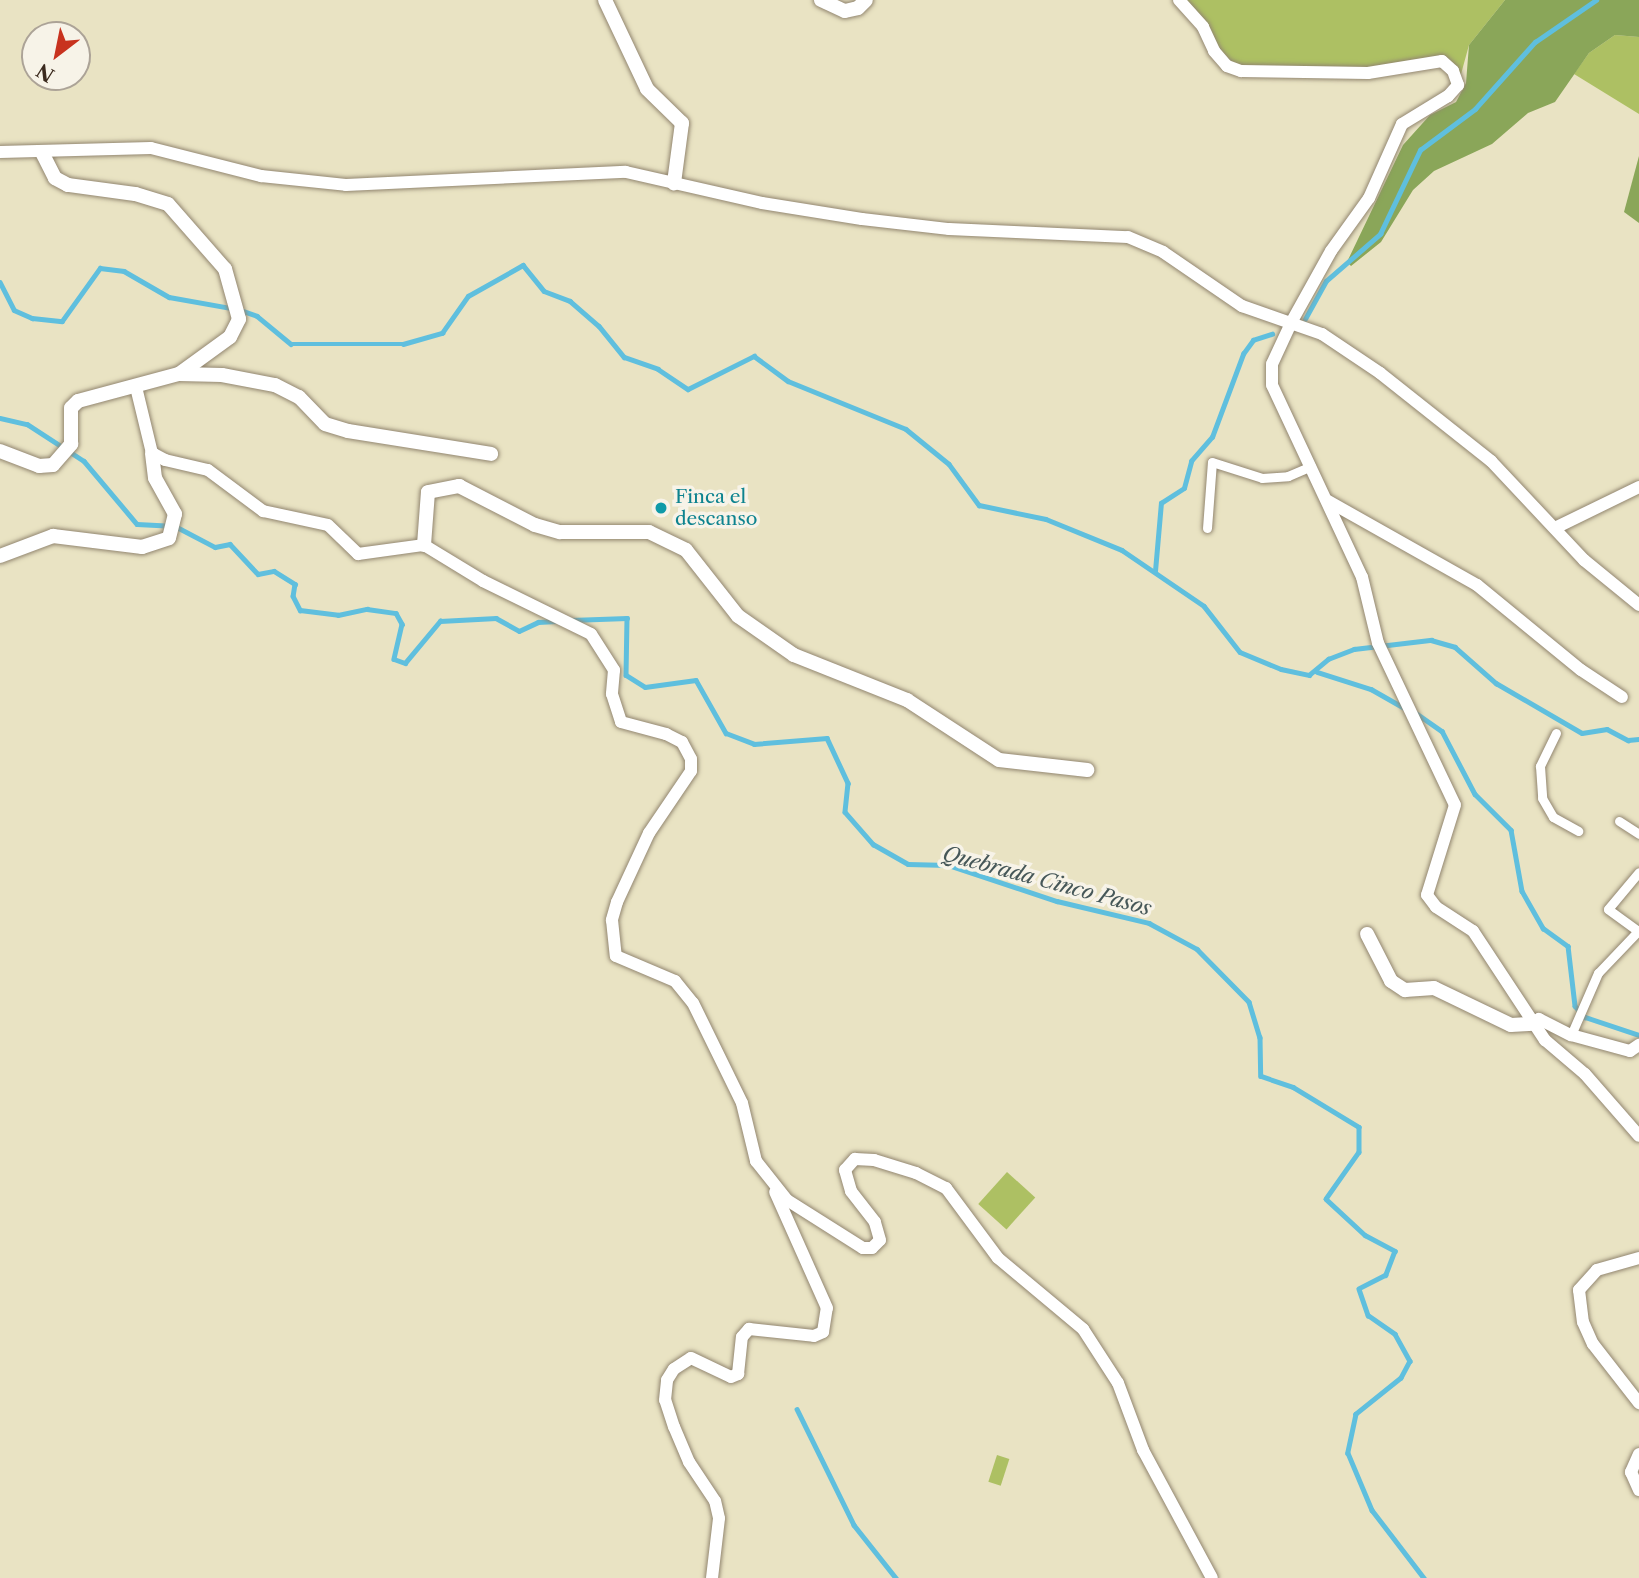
<!DOCTYPE html>
<style>
body{margin:0}
#map{position:relative;width:1639px;height:1578px;overflow:hidden;background:#e9e3c3;font-family:"Libre Caslon Text",serif}
div>[style]{position:absolute}
[style*='--x']{left:calc(var(--x)*1px);top:calc(var(--y)*1px);width:calc(var(--w)*1px);rotate:calc(var(--a)*1deg)}
.green>*{inset:0;background:#adc063;transform-origin:0 0}
.forest>*{inset:0;background:#8aa659}
.stream>*{height:4.5px;margin:-2.25px;padding:0 2.25px;transform-origin:2.25px;border-radius:2.25px;background:#5fbfde}
.roads{filter:drop-shadow(0 0 2px #928670) drop-shadow(0 0 2px #928670)}
.pedestrian>*{height:9px;margin:-4.5px;padding:0 4.5px;transform-origin:4.5px;border-radius:4.5px;background:#fff}
.minor>*{height:12px;margin:-6px;padding:0 6px;transform-origin:6px;border-radius:6px;background:#fff}
.tertiary>*{height:14px;margin:-7px;padding:0 7px;transform-origin:7px;border-radius:7px;background:#fff}
.dots>*{width:19px;height:19px;translate:-50% -50%;box-sizing:border-box;border:4px solid #f7f3e8;border-radius:50%}
span{translate:-50% -50%;white-space:nowrap;text-align:center;line-height:1.15;-webkit-text-stroke:7px #f7f3e8;paint-order:stroke}
.culture-label{font-size:19px;color:#0d838f}
.left{translate:0 -50%;text-align:left}
.water-label{font-size:21px;color:#465758;font-style:italic}
.north{position:absolute;left:21px;top:21px;width:70px;height:70px;box-sizing:border-box;background:#f7f3e8;border:2px solid #aca397;border-radius:50%;rotate:212deg;font-size:19px;font-weight:700;line-height:28px;text-align:center;color:#3b2a1e}
.north::after{content:'';display:block;margin:auto;width:24px;height:32px;background:#c8321e;clip-path:polygon(50% 0,100% 100%,50% 72%,0 100%)}
</style>
<div id="map">
<div class="green">
<i style="clip-path:polygon(1179px 0,1505px 0,1469px 45px,1458px 85px,1442px 61px,1368px 73px,1227px 66px)"></i>
<i style="clip-path:polygon(1615px 35px,1639px 37px,1639px 114px,1574px 74px,1589px 53px)"></i>
<i style="left:1007px;top:1172px;width:38px;height:43px;rotate:42deg"></i>
<i style="left:997px;top:1455px;width:13px;height:28px;rotate:18deg"></i>
</div>
<div class="forest">
<i style="clip-path:polygon(1505px 0,1639px 0,1639px 37px,1615px 35px,1589px 53px,1555px 102px,1528px 113px,1492px 144px,1434px 171px,1413px 190px,1381px 242px,1351px 266px,1347px 262px,1403px 145px,1430px 115px,1456px 102px,1466px 83px,1469px 45px)"></i>
<i style="clip-path:polygon(1639px 156px,1639px 223px,1624px 212px)"></i>
</div>
<div class="stream">
<i style="--x:0;--y:282;--w:31;--a:63"></i>
<i style="--x:14;--y:310;--w:20;--a:24"></i>
<i style="--x:32;--y:318;--w:30;--a:6"></i>
<i style="--x:62;--y:321;--w:65;--a:-54.4"></i>
<i style="--x:100;--y:268;--w:24;--a:7"></i>
<i style="--x:124;--y:271;--w:52;--a:30"></i>
<i style="--x:169;--y:297;--w:63;--a:10.1"></i>
<i style="--x:240;--y:310;--w:18;--a:19"></i>
<i style="--x:257;--y:316;--w:44;--a:39.5"></i>
<i style="--x:291;--y:344;--w:112;--a:0"></i>
<i style="--x:403;--y:344;--w:41;--a:-15.8"></i>
<i style="--x:442;--y:333;--w:45;--a:-54.9"></i>
<i style="--x:468;--y:296;--w:63;--a:-29.4"></i>
<i style="--x:523;--y:265;--w:33;--a:51"></i>
<i style="--x:544;--y:291;--w:28;--a:21"></i>
<i style="--x:570;--y:301;--w:38;--a:41"></i>
<i style="--x:599;--y:326;--w:40;--a:51"></i>
<i style="--x:624;--y:357;--w:36;--a:19"></i>
<i style="--x:658;--y:369;--w:36;--a:34"></i>
<i style="--x:688;--y:389;--w:74;--a:-26.6"></i>
<i style="--x:754;--y:356;--w:42;--a:36.3"></i>
<i style="--x:788;--y:381;--w:127;--a:22.1"></i>
<i style="--x:906;--y:429;--w:55;--a:39.1"></i>
<i style="--x:949;--y:464;--w:51;--a:53.8"></i>
<i style="--x:979;--y:505;--w:68;--a:11.8"></i>
<i style="--x:1046;--y:519;--w:82;--a:22.2"></i>
<i style="--x:1122;--y:550;--w:99;--a:34.3"></i>
<i style="--x:1204;--y:606;--w:58;--a:52"></i>
<i style="--x:1240;--y:652;--w:44;--a:22.5"></i>
<i style="--x:1281;--y:669;--w:29;--a:12"></i>
<i style="--x:1309;--y:675;--w:25;--a:-40"></i>
<i style="--x:1328;--y:659;--w:28;--a:-21"></i>
<i style="--x:1354;--y:649;--w:78;--a:-6.7"></i>
<i style="--x:1431;--y:640;--w:25;--a:16"></i>
<i style="--x:1455;--y:647;--w:55;--a:41.3"></i>
<i style="--x:1496;--y:683;--w:99;--a:30.2"></i>
<i style="--x:1582;--y:733;--w:25;--a:-9"></i>
<i style="--x:1607;--y:729;--w:24;--a:28"></i>
<i style="--x:1628;--y:740;--w:11;--a:-5"></i>
<i style="--x:1305;--y:319;--w:43;--a:-61.1"></i>
<i style="--x:1326;--y:281;--w:72;--a:-41"></i>
<i style="--x:1380;--y:234;--w:93;--a:-64.5"></i>
<i style="--x:1420;--y:150;--w:69;--a:-36.7"></i>
<i style="--x:1475;--y:109;--w:90;--a:-48.2"></i>
<i style="--x:1535;--y:42;--w:74;--a:-34.5"></i>
<i style="--x:0;--y:418;--w:28;--a:13"></i>
<i style="--x:27;--y:424;--w:68;--a:33"></i>
<i style="--x:84;--y:461;--w:82;--a:49.9"></i>
<i style="--x:137;--y:524;--w:38;--a:3"></i>
<i style="--x:175;--y:526;--w:45;--a:27.7"></i>
<i style="--x:215;--y:547;--w:15;--a:-11"></i>
<i style="--x:230;--y:544;--w:41;--a:47"></i>
<i style="--x:258;--y:574;--w:16;--a:-11"></i>
<i style="--x:274;--y:571;--w:25;--a:32"></i>
<i style="--x:295;--y:584;--w:12;--a:99"></i>
<i style="--x:293;--y:596;--w:16;--a:63"></i>
<i style="--x:300;--y:610;--w:38;--a:7"></i>
<i style="--x:338;--y:615;--w:30;--a:-12"></i>
<i style="--x:367;--y:609;--w:29;--a:8"></i>
<i style="--x:396;--y:613;--w:13;--a:61"></i>
<i style="--x:402;--y:624;--w:36;--a:103"></i>
<i style="--x:394;--y:659;--w:12;--a:20"></i>
<i style="--x:405;--y:663;--w:55;--a:-50.2"></i>
<i style="--x:440;--y:621;--w:56;--a:-3.1"></i>
<i style="--x:496;--y:618;--w:26;--a:29"></i>
<i style="--x:519;--y:631;--w:21;--a:-25"></i>
<i style="--x:538;--y:622;--w:18;--a:-3"></i>
<i style="--x:1155;--y:571;--w:68;--a:-85"></i>
<i style="--x:1161;--y:503;--w:27;--a:-33"></i>
<i style="--x:1184;--y:488;--w:28;--a:-75"></i>
<i style="--x:1191;--y:461;--w:32;--a:-49"></i>
<i style="--x:1212;--y:437;--w:89;--a:-69.5"></i>
<i style="--x:1243;--y:354;--w:17;--a:-54"></i>
<i style="--x:1253;--y:340;--w:20;--a:-18"></i>
<i style="--x:571;--y:620;--w:56;--a:-2"></i>
<i style="--x:627;--y:618;--w:57;--a:91"></i>
<i style="--x:626;--y:675;--w:22;--a:32"></i>
<i style="--x:645;--y:687;--w:51;--a:-7.8"></i>
<i style="--x:696;--y:680;--w:61;--a:60.5"></i>
<i style="--x:726;--y:733;--w:30;--a:21"></i>
<i style="--x:754;--y:744;--w:73;--a:-4.7"></i>
<i style="--x:827;--y:738;--w:50;--a:65"></i>
<i style="--x:848;--y:783;--w:29;--a:96"></i>
<i style="--x:845;--y:812;--w:43;--a:48.8"></i>
<i style="--x:873;--y:844;--w:40;--a:29.7"></i>
<i style="--x:908;--y:864;--w:40;--a:1.4"></i>
<i style="--x:948;--y:865;--w:115;--a:18.3"></i>
<i style="--x:1057;--y:901;--w:95;--a:13.4"></i>
<i style="--x:1149;--y:923;--w:55;--a:28.4"></i>
<i style="--x:1197;--y:949;--w:74;--a:45.5"></i>
<i style="--x:1249;--y:1002;--w:37;--a:73"></i>
<i style="--x:1260;--y:1037;--w:39;--a:89"></i>
<i style="--x:1261;--y:1076;--w:34;--a:19"></i>
<i style="--x:1293;--y:1087;--w:77;--a:31.2"></i>
<i style="--x:1359;--y:1127;--w:25;--a:90"></i>
<i style="--x:1359;--y:1152;--w:57;--a:125.1"></i>
<i style="--x:1326;--y:1199;--w:53;--a:42.7"></i>
<i style="--x:1365;--y:1235;--w:34;--a:28"></i>
<i style="--x:1395;--y:1251;--w:26;--a:111"></i>
<i style="--x:1386;--y:1275;--w:30;--a:153"></i>
<i style="--x:1359;--y:1289;--w:28;--a:71"></i>
<i style="--x:1368;--y:1315;--w:33;--a:35"></i>
<i style="--x:1395;--y:1334;--w:31;--a:61"></i>
<i style="--x:1410;--y:1361;--w:19;--a:118"></i>
<i style="--x:1401;--y:1378;--w:58;--a:141.3"></i>
<i style="--x:1356;--y:1414;--w:40;--a:102"></i>
<i style="--x:1348;--y:1453;--w:62;--a:67.2"></i>
<i style="--x:1372;--y:1510;--w:86;--a:52.6"></i>
<i style="--x:1317;--y:672;--w:57;--a:17.5"></i>
<i style="--x:1371;--y:689;--w:43;--a:29.6"></i>
<i style="--x:1416;--y:713;--w:32;--a:35"></i>
<i style="--x:1442;--y:731;--w:71;--a:62.4"></i>
<i style="--x:1475;--y:794;--w:51;--a:45"></i>
<i style="--x:1511;--y:830;--w:62;--a:79.8"></i>
<i style="--x:1522;--y:891;--w:43;--a:60.4"></i>
<i style="--x:1543;--y:928;--w:31;--a:36"></i>
<i style="--x:1568;--y:946;--w:60;--a:83.3"></i>
<i style="--x:1575;--y:1006;--w:15;--a:48"></i>
<i style="--x:1585;--y:1017;--w:57;--a:18.4"></i>
<i style="--x:797;--y:1409;--w:129;--a:63.8"></i>
<i style="--x:854;--y:1525;--w:68;--a:51.6"></i>
</div>
<div class="roads">
<div class="pedestrian">
<i style="--x:1207;--y:528;--w:66;--a:-85.7"></i>
<i style="--x:1212;--y:462;--w:52;--a:17.7"></i>
<i style="--x:1262;--y:478;--w:26;--a:-4"></i>
<i style="--x:1288;--y:476;--w:25;--a:-23"></i>
<i style="--x:1556;--y:733;--w:37;--a:116"></i>
<i style="--x:1540;--y:766;--w:32;--a:86"></i>
<i style="--x:1542;--y:798;--w:22;--a:60"></i>
<i style="--x:1553;--y:817;--w:29;--a:29"></i>
<i style="--x:1619;--y:821;--w:24;--a:33"></i>
<i style="--x:1638;--y:931;--w:37;--a:-144"></i>
<i style="--x:1608;--y:909;--w:48;--a:-50"></i>
<i style="--x:1571;--y:1035;--w:68;--a:-66.5"></i>
<i style="--x:1598;--y:973;--w:59;--a:-46.4"></i>
</div>
<div class="minor">
<i style="--x:1179;--y:0;--w:36;--a:48"></i>
<i style="--x:1203;--y:27;--w:26;--a:65"></i>
<i style="--x:1214;--y:51;--w:20;--a:49"></i>
<i style="--x:1227;--y:66;--w:15;--a:20"></i>
<i style="--x:1241;--y:71;--w:127;--a:0.9"></i>
<i style="--x:1368;--y:73;--w:75;--a:-9.2"></i>
<i style="--x:1442;--y:61;--w:15;--a:42"></i>
<i style="--x:1453;--y:71;--w:15;--a:70"></i>
<i style="--x:1458;--y:85;--w:15;--a:132"></i>
<i style="--x:1448;--y:96;--w:54;--a:148.7"></i>
<i style="--x:1402;--y:124;--w:81;--a:114"></i>
<i style="--x:1369;--y:198;--w:65;--a:125.6"></i>
<i style="--x:1331;--y:251;--w:80;--a:119.1"></i>
<i style="--x:1292;--y:321;--w:47;--a:114.9"></i>
<i style="--x:1272;--y:364;--w:21;--a:90"></i>
<i style="--x:1272;--y:385;--w:212;--a:64.9"></i>
<i style="--x:1362;--y:577;--w:68;--a:76.4"></i>
<i style="--x:1378;--y:643;--w:179;--a:64.6"></i>
<i style="--x:1455;--y:805;--w:94;--a:107.3"></i>
<i style="--x:1427;--y:895;--w:15;--a:53"></i>
<i style="--x:1436;--y:907;--w:44;--a:33"></i>
<i style="--x:1473;--y:931;--w:131;--a:56.6"></i>
<i style="--x:1545;--y:1040;--w:52;--a:40.4"></i>
<i style="--x:1585;--y:1074;--w:82;--a:48.9"></i>
<i style="--x:0;--y:152;--w:151;--a:-1.5"></i>
<i style="--x:151;--y:148;--w:114;--a:14.3"></i>
<i style="--x:261;--y:176;--w:85;--a:6"></i>
<i style="--x:346;--y:185;--w:280;--a:-2.7"></i>
<i style="--x:626;--y:172;--w:139;--a:12.8"></i>
<i style="--x:762;--y:203;--w:101;--a:9.1"></i>
<i style="--x:862;--y:219;--w:88;--a:6.6"></i>
<i style="--x:949;--y:229;--w:179;--a:2.6"></i>
<i style="--x:1128;--y:237;--w:38;--a:23"></i>
<i style="--x:1163;--y:252;--w:96;--a:34.4"></i>
<i style="--x:1242;--y:306;--w:85;--a:19.3"></i>
<i style="--x:1322;--y:334;--w:70;--a:33.9"></i>
<i style="--x:1380;--y:373;--w:142;--a:38.4"></i>
<i style="--x:1491;--y:461;--w:136;--a:46.8"></i>
<i style="--x:1584;--y:560;--w:71;--a:39.3"></i>
<i style="--x:136;--y:387;--w:68;--a:76.4"></i>
<i style="--x:152;--y:453;--w:15;--a:28"></i>
<i style="--x:165;--y:460;--w:44;--a:13.1"></i>
<i style="--x:208;--y:470;--w:69;--a:36.7"></i>
<i style="--x:263;--y:511;--w:66;--a:12.2"></i>
<i style="--x:328;--y:525;--w:42;--a:44"></i>
<i style="--x:358;--y:554;--w:67;--a:-7.8"></i>
<i style="--x:424;--y:545;--w:69;--a:31.4"></i>
<i style="--x:483;--y:581;--w:120;--a:26.1"></i>
<i style="--x:591;--y:634;--w:43;--a:57.4"></i>
<i style="--x:614;--y:670;--w:24;--a:95"></i>
<i style="--x:612;--y:694;--w:29;--a:72"></i>
<i style="--x:621;--y:722;--w:47;--a:14.9"></i>
<i style="--x:666;--y:734;--w:18;--a:27"></i>
<i style="--x:682;--y:742;--w:19;--a:62"></i>
<i style="--x:691;--y:759;--w:12;--a:90"></i>
<i style="--x:691;--y:771;--w:75;--a:124.1"></i>
<i style="--x:649;--y:833;--w:76;--a:114.9"></i>
<i style="--x:617;--y:902;--w:19;--a:106"></i>
<i style="--x:612;--y:920;--w:36;--a:84"></i>
<i style="--x:616;--y:956;--w:64;--a:23"></i>
<i style="--x:675;--y:981;--w:28;--a:51"></i>
<i style="--x:693;--y:1003;--w:111;--a:63.9"></i>
<i style="--x:742;--y:1103;--w:60;--a:76.4"></i>
<i style="--x:756;--y:1161;--w:50;--a:51.5"></i>
<i style="--x:787;--y:1200;--w:90;--a:32.3"></i>
<i style="--x:863;--y:1248;--w:9;--a:0"></i>
<i style="--x:872;--y:1248;--w:11;--a:-45"></i>
<i style="--x:880;--y:1240;--w:19;--a:-106"></i>
<i style="--x:875;--y:1222;--w:39;--a:-128"></i>
<i style="--x:851;--y:1191;--w:22;--a:-106"></i>
<i style="--x:845;--y:1170;--w:15;--a:-48"></i>
<i style="--x:855;--y:1159;--w:19;--a:3"></i>
<i style="--x:874;--y:1160;--w:44;--a:17.2"></i>
<i style="--x:916;--y:1173;--w:34;--a:27"></i>
<i style="--x:946;--y:1188;--w:87;--a:53.4"></i>
<i style="--x:998;--y:1258;--w:111;--a:39.9"></i>
<i style="--x:1083;--y:1329;--w:64;--a:57.1"></i>
<i style="--x:1118;--y:1383;--w:72;--a:69.5"></i>
<i style="--x:1143;--y:1450;--w:145;--a:61.7"></i>
<i style="--x:1328;--y:501;--w:171;--a:29.4"></i>
<i style="--x:1477;--y:585;--w:134;--a:39.3"></i>
<i style="--x:1581;--y:670;--w:49;--a:33.4"></i>
<i style="--x:1557;--y:527;--w:91;--a:-26"></i>
<i style="--x:1533;--y:1024;--w:8;--a:-40"></i>
<i style="--x:1539;--y:1019;--w:36;--a:27"></i>
<i style="--x:1571;--y:1035;--w:61;--a:15.2"></i>
<i style="--x:1630;--y:1051;--w:11;--a:-34"></i>
<i style="--x:1639;--y:1258;--w:44;--a:164.1"></i>
<i style="--x:1597;--y:1270;--w:27;--a:132"></i>
<i style="--x:1579;--y:1290;--w:32;--a:83"></i>
<i style="--x:1583;--y:1322;--w:24;--a:66"></i>
<i style="--x:1593;--y:1344;--w:75;--a:52.1"></i>
<i style="--x:1639;--y:1454;--w:20;--a:114"></i>
<i style="--x:1631;--y:1472;--w:20;--a:66"></i>
<i style="--x:712;--y:1578;--w:60;--a:-83.3"></i>
<i style="--x:719;--y:1518;--w:17;--a:-103"></i>
<i style="--x:715;--y:1501;--w:47;--a:-123.7"></i>
<i style="--x:689;--y:1462;--w:38;--a:-113"></i>
<i style="--x:674;--y:1427;--w:28;--a:-108"></i>
<i style="--x:665;--y:1400;--w:20;--a:-84"></i>
<i style="--x:667;--y:1380;--w:13;--a:-58"></i>
<i style="--x:674;--y:1369;--w:20;--a:-33"></i>
<i style="--x:691;--y:1358;--w:44;--a:25.4"></i>
<i style="--x:731;--y:1377;--w:8;--a:-23"></i>
<i style="--x:738;--y:1374;--w:37;--a:-84"></i>
<i style="--x:742;--y:1337;--w:11;--a:-49"></i>
<i style="--x:749;--y:1329;--w:65;--a:6.1"></i>
<i style="--x:814;--y:1336;--w:10;--a:-24"></i>
<i style="--x:823;--y:1332;--w:24;--a:-81"></i>
<i style="--x:827;--y:1308;--w:127;--a:-114.1"></i>
</div>
<div class="tertiary">
<i style="--x:605;--y:0;--w:98;--a:64.7"></i>
<i style="--x:647;--y:89;--w:49;--a:44.2"></i>
<i style="--x:682;--y:123;--w:61;--a:97.6"></i>
<i style="--x:821;--y:0;--w:26;--a:25"></i>
<i style="--x:845;--y:11;--w:13;--a:-13"></i>
<i style="--x:858;--y:8;--w:11;--a:-45"></i>
<i style="--x:179;--y:374;--w:43;--a:1.3"></i>
<i style="--x:222;--y:375;--w:54;--a:10.7"></i>
<i style="--x:275;--y:385;--w:27;--a:27"></i>
<i style="--x:299;--y:397;--w:37;--a:46"></i>
<i style="--x:325;--y:424;--w:24;--a:17"></i>
<i style="--x:348;--y:431;--w:145;--a:9.1"></i>
<i style="--x:0;--y:451;--w:42;--a:21"></i>
<i style="--x:39;--y:466;--w:14;--a:-4"></i>
<i style="--x:53;--y:465;--w:28;--a:-49"></i>
<i style="--x:71;--y:444;--w:36;--a:-90"></i>
<i style="--x:71;--y:408;--w:10;--a:-45"></i>
<i style="--x:78;--y:401;--w:105;--a:-15"></i>
<i style="--x:179;--y:374;--w:63;--a:-36"></i>
<i style="--x:230;--y:337;--w:20;--a:-63"></i>
<i style="--x:239;--y:319;--w:52;--a:-105.6"></i>
<i style="--x:225;--y:269;--w:86;--a:-131.2"></i>
<i style="--x:168;--y:204;--w:34;--a:-163"></i>
<i style="--x:135;--y:194;--w:68;--a:-172.3"></i>
<i style="--x:68;--y:185;--w:15;--a:-152"></i>
<i style="--x:55;--y:178;--w:29;--a:-117"></i>
<i style="--x:424;--y:545;--w:53;--a:-85.7"></i>
<i style="--x:428;--y:492;--w:32;--a:-11"></i>
<i style="--x:459;--y:486;--w:85;--a:27.2"></i>
<i style="--x:535;--y:525;--w:26;--a:16"></i>
<i style="--x:560;--y:532;--w:89;--a:0"></i>
<i style="--x:649;--y:532;--w:41;--a:25.9"></i>
<i style="--x:686;--y:550;--w:84;--a:51.8"></i>
<i style="--x:738;--y:616;--w:68;--a:34.9"></i>
<i style="--x:794;--y:655;--w:122;--a:21.7"></i>
<i style="--x:907;--y:700;--w:110;--a:33.1"></i>
<i style="--x:999;--y:760;--w:89;--a:6.5"></i>
<i style="--x:0;--y:556;--w:57;--a:-20.7"></i>
<i style="--x:53;--y:536;--w:90;--a:7"></i>
<i style="--x:142;--y:547;--w:28;--a:-18"></i>
<i style="--x:169;--y:538;--w:25;--a:-76"></i>
<i style="--x:175;--y:514;--w:41;--a:-119.1"></i>
<i style="--x:155;--y:478;--w:25;--a:-97"></i>
<i style="--x:1367;--y:934;--w:53;--a:62.9"></i>
<i style="--x:1391;--y:981;--w:17;--a:33"></i>
<i style="--x:1405;--y:990;--w:29;--a:-4"></i>
<i style="--x:1434;--y:988;--w:85;--a:25.7"></i>
<i style="--x:1511;--y:1025;--w:22;--a:-3"></i>
</div>
</div>
<div class="dots">
<i style="left:661px;top:508px;background:#0f9aa8"></i>
</div>
<div class="culture-label">
<span class="left" style="left:675px;top:508px">Finca el<br>descanso</span>
</div>
<div class="water-label">
<span style="left:1047px;top:881px;rotate:15deg">Quebrada Cinco Pasos</span>
</div>
<div class="north">N</div>
</div>
